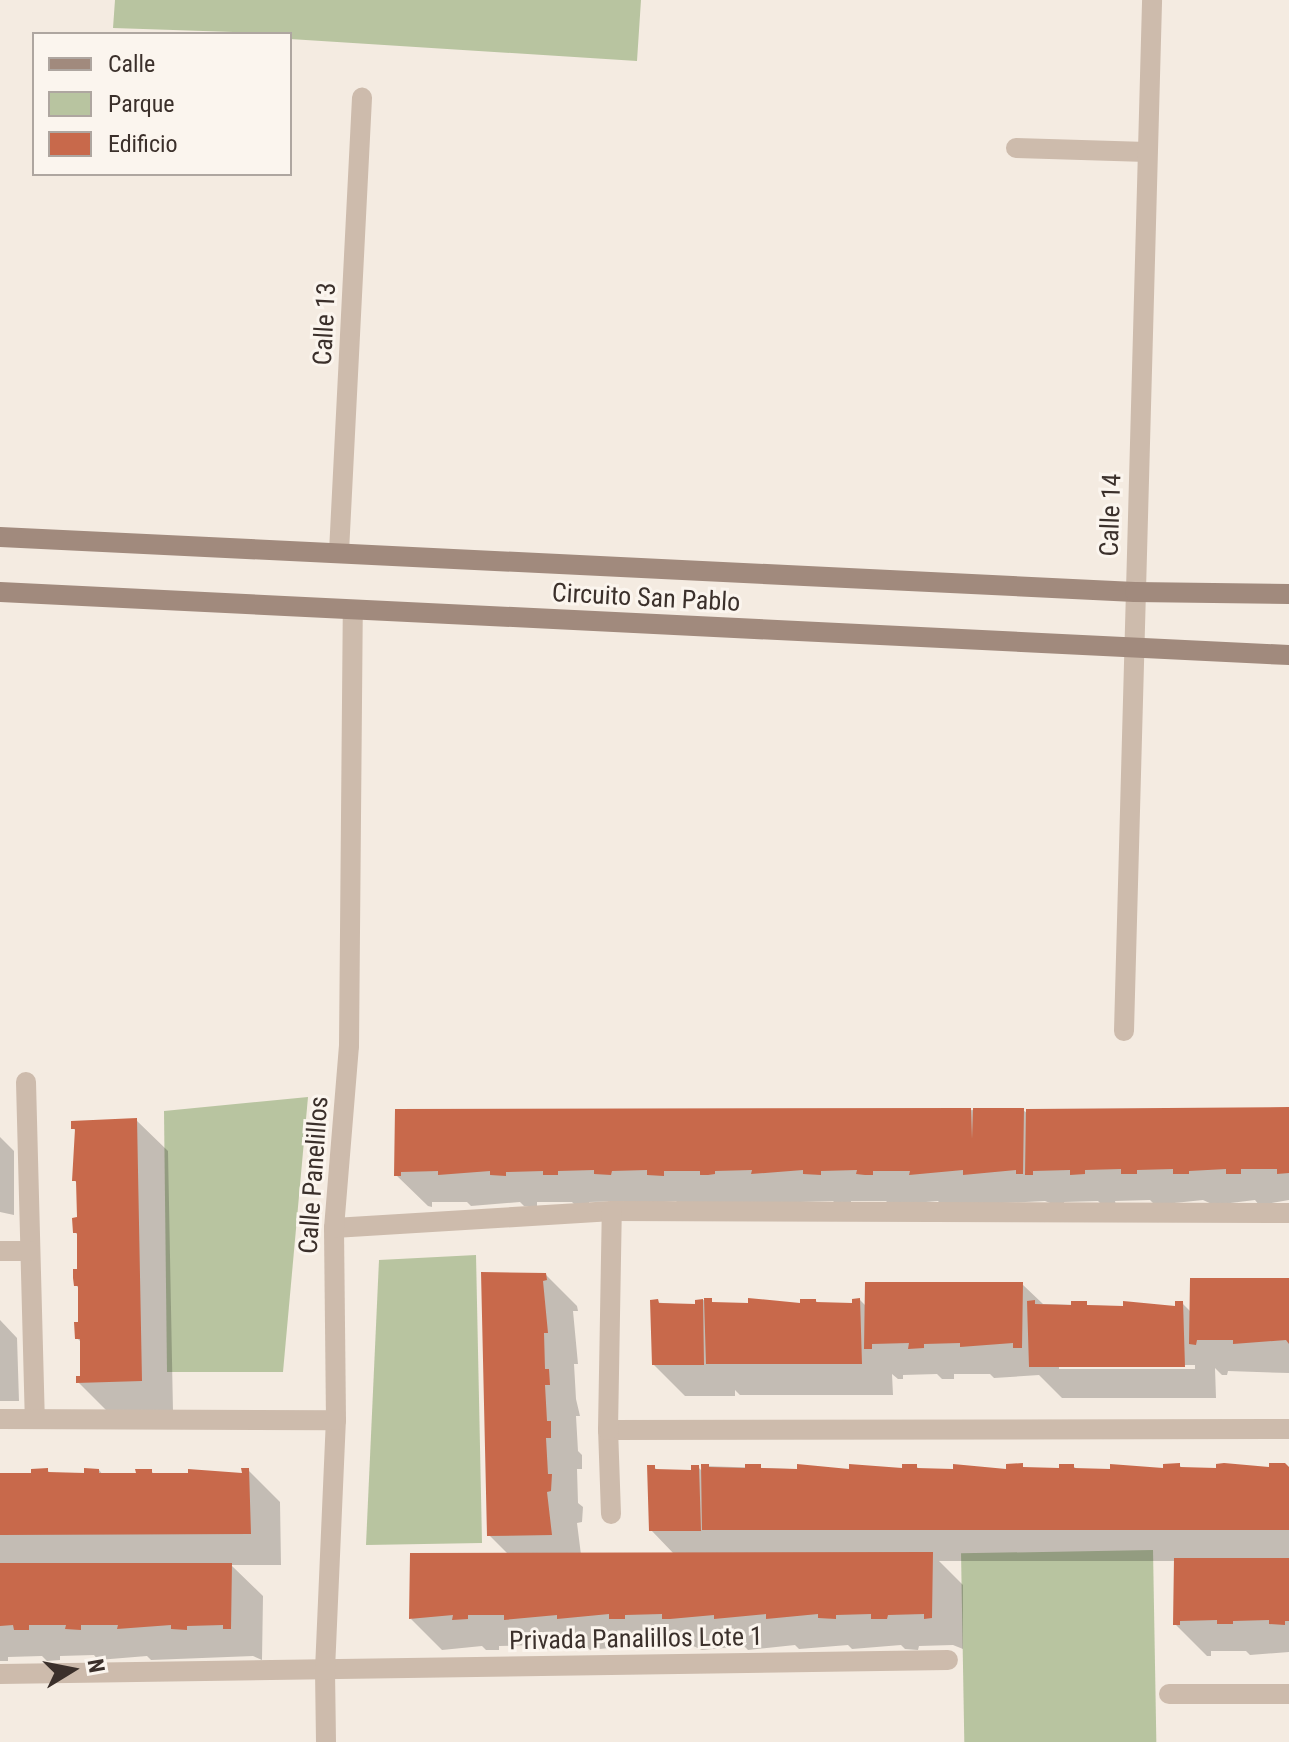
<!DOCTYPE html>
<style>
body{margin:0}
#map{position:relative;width:1289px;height:1742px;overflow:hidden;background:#f4ebe1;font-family:"Roboto Condensed",sans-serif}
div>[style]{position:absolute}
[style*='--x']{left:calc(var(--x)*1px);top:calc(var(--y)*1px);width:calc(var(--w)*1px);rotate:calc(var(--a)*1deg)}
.green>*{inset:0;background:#b8c4a0;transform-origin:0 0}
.shadow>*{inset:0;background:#0003}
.building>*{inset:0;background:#c8694b}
.street>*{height:20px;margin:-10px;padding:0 10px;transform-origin:10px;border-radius:10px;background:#cdbbac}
.secondary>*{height:20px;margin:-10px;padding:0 10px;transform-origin:10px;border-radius:10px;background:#a18a7d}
span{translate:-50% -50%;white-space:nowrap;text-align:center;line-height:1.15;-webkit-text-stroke:6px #fbf5ee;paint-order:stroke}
.street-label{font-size:26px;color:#3b302b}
.legend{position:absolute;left:32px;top:32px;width:260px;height:144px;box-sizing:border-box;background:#fbf5ee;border:2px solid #aea6a0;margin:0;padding:10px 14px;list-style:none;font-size:24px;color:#3b302b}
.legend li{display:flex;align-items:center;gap:16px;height:40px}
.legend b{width:40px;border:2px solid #aea6a0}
.north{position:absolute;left:32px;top:1630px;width:80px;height:80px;-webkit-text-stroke:6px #fbf5ee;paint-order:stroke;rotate:80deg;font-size:22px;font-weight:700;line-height:32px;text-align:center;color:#3b302b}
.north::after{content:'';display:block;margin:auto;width:28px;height:36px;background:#3b302b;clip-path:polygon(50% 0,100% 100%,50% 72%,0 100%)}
</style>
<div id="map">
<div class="green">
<i style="clip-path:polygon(115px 0,641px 0,637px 61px,290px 39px,290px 34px,113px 28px)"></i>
<i style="clip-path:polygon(308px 1097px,283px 1372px,167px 1372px,164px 1111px)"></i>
<i style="clip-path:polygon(476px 1255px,482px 1543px,366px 1545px,379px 1260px)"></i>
<i style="left:1153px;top:1550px;width:192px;height:192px;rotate:89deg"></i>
</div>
<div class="shadow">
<i style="clip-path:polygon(1023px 1110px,1028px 1114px,1289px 1110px,1289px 1200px,1259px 1205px,1255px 1200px,1214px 1205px,1203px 1200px,1155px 1205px,1150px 1200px,1115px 1201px,1116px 1205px,1103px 1206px,1098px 1201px,1064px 1202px,1064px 1206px,1058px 1206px,1045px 1201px,942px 1206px,938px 1201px,890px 1205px,886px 1201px,851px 1201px,851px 1206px,837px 1205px,833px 1201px,681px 1206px,676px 1201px,628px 1205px,623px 1201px,589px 1202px,589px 1206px,576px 1206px,572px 1202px,537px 1202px,537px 1206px,524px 1206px,520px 1202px,471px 1206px,467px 1202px,432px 1202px,432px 1207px,428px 1206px,396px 1175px,397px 1111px)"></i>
<i style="clip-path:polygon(136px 1120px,168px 1151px,173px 1412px,110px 1414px,78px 1382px,82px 1378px,82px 1343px,77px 1338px,80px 1290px,76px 1285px,79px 1237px,75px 1232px,79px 1219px,78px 1184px,74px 1180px,77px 1132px,73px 1128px)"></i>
<i style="clip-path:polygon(0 1137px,14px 1151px,14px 1215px,0 1212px)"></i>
<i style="clip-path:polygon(483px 1274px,546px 1275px,577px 1306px,578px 1311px,573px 1311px,578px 1364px,574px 1364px,576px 1399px,580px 1416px,576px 1416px,578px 1451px,582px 1455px,582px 1469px,577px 1469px,578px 1503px,583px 1507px,582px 1522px,577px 1523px,581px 1555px,675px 1555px,651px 1530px,654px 1467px,658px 1471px,693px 1472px,698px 1467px,703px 1472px,703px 1466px,851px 1471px,904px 1470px,916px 1466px,920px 1470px,1008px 1471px,1061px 1470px,1073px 1466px,1078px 1470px,1165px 1470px,1179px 1465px,1183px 1469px,1289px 1469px,1289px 1652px,1250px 1655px,1246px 1651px,1211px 1651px,1211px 1656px,1207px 1656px,1175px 1624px,1176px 1561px,939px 1561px,963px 1585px,963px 1649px,953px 1645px,919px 1646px,918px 1650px,905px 1649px,901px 1645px,852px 1649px,848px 1645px,799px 1649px,795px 1645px,748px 1650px,744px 1646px,702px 1650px,691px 1645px,656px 1646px,656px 1650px,642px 1650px,638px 1645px,590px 1650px,586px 1646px,538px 1650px,533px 1645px,499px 1646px,499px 1650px,486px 1650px,482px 1646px,442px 1650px,411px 1619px,509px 1555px,489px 1535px)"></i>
<i style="clip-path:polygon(evenodd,1289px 1280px,1289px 1373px,1228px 1371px,1227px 1375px,1222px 1375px,1215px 1368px,1216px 1398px,1062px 1398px,1039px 1375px,994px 1378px,990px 1374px,954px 1374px,954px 1379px,942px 1379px,937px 1374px,903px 1375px,903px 1379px,898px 1379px,892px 1374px,893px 1395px,740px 1395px,735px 1390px,735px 1396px,685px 1396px,654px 1365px,652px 1302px,697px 1306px,697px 1301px,704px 1300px,716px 1304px,802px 1305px,816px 1301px,819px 1304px,854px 1305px,860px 1300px,867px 1307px,1022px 1284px,1043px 1304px,1177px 1308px,1182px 1303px,1191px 1312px,1289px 1280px,1059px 1365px,1195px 1365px,1195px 1369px,1059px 1369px,1059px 1365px)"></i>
<i style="clip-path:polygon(0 1320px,17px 1338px,19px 1401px,0 1401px)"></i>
<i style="clip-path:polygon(47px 1470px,51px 1474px,86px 1475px,99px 1470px,103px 1475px,139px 1475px,151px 1471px,155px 1475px,244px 1475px,248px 1470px,280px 1502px,281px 1565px,231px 1565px,263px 1596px,262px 1660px,253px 1656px,151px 1660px,147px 1656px,98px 1660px,94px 1655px,60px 1656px,60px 1660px,47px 1661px,42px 1656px,8px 1657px,8px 1661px,0 1661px,0 1475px,33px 1475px)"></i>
</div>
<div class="building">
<i style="clip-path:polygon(1289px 1107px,1289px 1173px,1277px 1174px,1277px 1169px,1241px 1169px,1241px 1174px,1226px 1174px,1226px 1169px,1189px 1171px,1189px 1174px,1173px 1174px,1173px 1169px,1137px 1170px,1137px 1174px,1121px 1174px,1121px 1169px,1085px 1170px,1085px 1174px,1070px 1175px,1070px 1170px,1033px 1171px,1033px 1175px,1025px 1175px,1026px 1109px)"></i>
<i style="clip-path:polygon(971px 1108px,972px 1139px,973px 1108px,1024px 1108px,1023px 1174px,1016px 1174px,1016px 1170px,963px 1175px,963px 1170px,909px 1175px,910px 1171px,873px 1171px,873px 1175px,865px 1175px,856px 1174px,857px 1170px,821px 1171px,821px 1175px,803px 1174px,803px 1170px,751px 1174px,752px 1170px,715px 1171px,715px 1174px,708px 1175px,700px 1175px,700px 1171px,664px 1171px,664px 1176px,647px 1175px,647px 1170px,612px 1171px,611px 1175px,594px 1174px,594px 1170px,558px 1171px,558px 1175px,543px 1175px,543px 1171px,506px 1172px,506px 1176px,490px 1175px,490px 1171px,438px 1175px,438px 1171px,401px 1172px,401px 1176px,394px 1176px,395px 1109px)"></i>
<i style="clip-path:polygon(137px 1118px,142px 1381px,76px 1383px,76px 1376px,80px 1376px,80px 1339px,75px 1339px,74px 1322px,78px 1322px,78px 1286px,74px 1286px,73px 1278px,73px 1269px,77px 1269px,77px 1233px,73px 1233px,72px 1218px,77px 1217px,76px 1181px,72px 1181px,75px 1129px,71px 1129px,71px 1121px)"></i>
<i style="clip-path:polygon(481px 1272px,546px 1273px,547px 1280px,543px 1281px,548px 1333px,544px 1333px,545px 1369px,549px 1369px,550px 1385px,545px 1385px,547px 1421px,551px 1421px,551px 1438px,546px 1438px,548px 1474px,552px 1474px,551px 1491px,547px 1492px,552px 1535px,487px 1536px)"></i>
<i style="clip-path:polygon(1190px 1278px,1289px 1278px,1289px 1344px,1286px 1340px,1233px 1344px,1233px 1340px,1197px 1340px,1196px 1345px,1189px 1344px)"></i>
<i style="clip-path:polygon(865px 1282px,1023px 1282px,1022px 1348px,1013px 1348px,1013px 1343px,960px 1347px,960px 1343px,924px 1344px,924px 1348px,908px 1349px,909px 1343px,872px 1344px,872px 1349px,864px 1349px)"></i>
<i style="clip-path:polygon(704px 1298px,712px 1298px,712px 1302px,748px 1303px,748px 1298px,800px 1303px,800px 1299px,816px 1299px,816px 1302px,852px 1303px,852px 1299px,860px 1298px,862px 1364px,706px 1364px)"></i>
<i style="clip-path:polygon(658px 1299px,659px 1303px,695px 1304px,695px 1300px,703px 1299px,704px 1365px,652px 1365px,650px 1300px)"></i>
<i style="clip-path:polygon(1035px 1300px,1035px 1304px,1071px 1305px,1071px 1301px,1087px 1301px,1087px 1305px,1123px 1306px,1123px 1301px,1175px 1306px,1175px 1301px,1183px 1301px,1185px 1367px,1029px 1367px,1027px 1301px)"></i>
<i style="clip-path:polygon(1023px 1463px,1023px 1467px,1059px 1468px,1059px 1464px,1074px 1464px,1074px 1468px,1110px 1469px,1110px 1464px,1163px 1468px,1163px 1464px,1180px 1463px,1180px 1467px,1216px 1468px,1216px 1464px,1224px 1463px,1269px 1467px,1269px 1463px,1285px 1463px,1289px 1467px,1289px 1530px,702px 1530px,701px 1464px,709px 1464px,709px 1467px,745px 1468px,745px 1464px,761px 1464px,761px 1468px,797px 1469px,797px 1464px,849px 1469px,849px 1464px,902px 1468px,902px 1464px,917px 1464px,917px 1468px,953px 1469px,953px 1464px,1006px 1469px,1006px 1464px)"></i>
<i style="clip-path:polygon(647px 1465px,655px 1465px,655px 1469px,691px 1470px,691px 1465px,699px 1465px,701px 1531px,649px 1531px)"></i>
<i style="clip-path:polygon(48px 1468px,48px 1472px,84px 1473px,84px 1468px,99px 1469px,99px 1473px,136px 1473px,135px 1469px,152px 1469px,152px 1473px,188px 1473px,188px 1469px,242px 1473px,241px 1468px,249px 1468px,251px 1534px,0 1535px,0 1473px,31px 1473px,31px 1469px)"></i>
<i style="clip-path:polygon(933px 1552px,932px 1618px,924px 1619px,924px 1614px,888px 1615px,887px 1619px,871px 1619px,871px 1614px,836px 1615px,836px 1619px,818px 1618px,818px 1614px,766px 1619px,766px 1614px,714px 1619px,714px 1615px,670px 1619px,662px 1619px,662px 1614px,625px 1615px,625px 1619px,609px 1619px,609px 1614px,557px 1619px,557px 1615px,504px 1620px,504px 1615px,468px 1615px,468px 1619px,452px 1620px,453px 1615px,409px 1619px,410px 1553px)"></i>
<i style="clip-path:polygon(1174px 1558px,1289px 1558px,1289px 1621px,1285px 1621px,1285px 1625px,1269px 1624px,1269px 1620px,1233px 1621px,1233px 1624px,1217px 1624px,1217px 1620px,1180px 1621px,1180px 1625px,1173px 1625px)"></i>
<i style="clip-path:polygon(0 1563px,232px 1563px,231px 1629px,223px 1629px,223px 1625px,187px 1626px,187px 1630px,171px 1629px,171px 1625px,117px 1629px,118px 1625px,81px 1625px,81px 1630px,65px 1629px,66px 1625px,29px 1625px,29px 1630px,14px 1630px,13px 1625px,0 1626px)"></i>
</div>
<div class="street">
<i style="--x:1016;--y:148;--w:131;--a:1.7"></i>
<i style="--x:339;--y:552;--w:455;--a:-87.1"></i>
<i style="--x:1124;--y:1031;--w:1031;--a:-88.44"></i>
<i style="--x:26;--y:1082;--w:337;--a:88.5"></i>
<i style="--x:334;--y:1228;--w:279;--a:-3.5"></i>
<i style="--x:612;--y:1211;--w:677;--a:0.17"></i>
<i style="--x:0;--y:1251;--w:30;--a:0"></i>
<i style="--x:0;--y:1419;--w:336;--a:0.2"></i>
<i style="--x:608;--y:1430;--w:681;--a:-0.08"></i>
<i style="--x:611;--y:1514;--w:84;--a:-92"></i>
<i style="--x:608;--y:1430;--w:219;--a:-89"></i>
<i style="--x:0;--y:1674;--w:948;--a:-0.85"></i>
<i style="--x:1169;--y:1694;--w:120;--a:0"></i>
<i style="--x:326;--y:1742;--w:72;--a:-90.8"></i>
<i style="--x:325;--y:1670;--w:250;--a:-87.5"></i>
<i style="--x:336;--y:1420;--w:192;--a:-90.6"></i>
<i style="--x:334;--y:1228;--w:183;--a:-85.3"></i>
<i style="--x:349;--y:1046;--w:435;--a:-89.5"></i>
</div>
<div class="secondary">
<i style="--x:0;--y:537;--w:1136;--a:2.77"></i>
<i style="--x:1135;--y:592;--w:154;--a:0.7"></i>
<i style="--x:0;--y:592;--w:1291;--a:2.8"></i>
</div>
<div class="street-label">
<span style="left:325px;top:324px;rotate:-87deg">Calle 13</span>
<span style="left:1111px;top:515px;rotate:-88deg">Calle 14</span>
<span style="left:646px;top:598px;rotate:3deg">Circuito San Pablo</span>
<span style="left:314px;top:1175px;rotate:-86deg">Calle Panelillos</span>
<span style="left:636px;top:1639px;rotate:-1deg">Privada Panalillos Lote 1</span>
</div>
<ul class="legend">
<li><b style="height:10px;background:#a18a7d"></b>Calle</li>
<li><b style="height:22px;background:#b8c4a0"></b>Parque</li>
<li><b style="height:22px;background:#c8694b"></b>Edificio</li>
</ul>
<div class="north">N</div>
</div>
